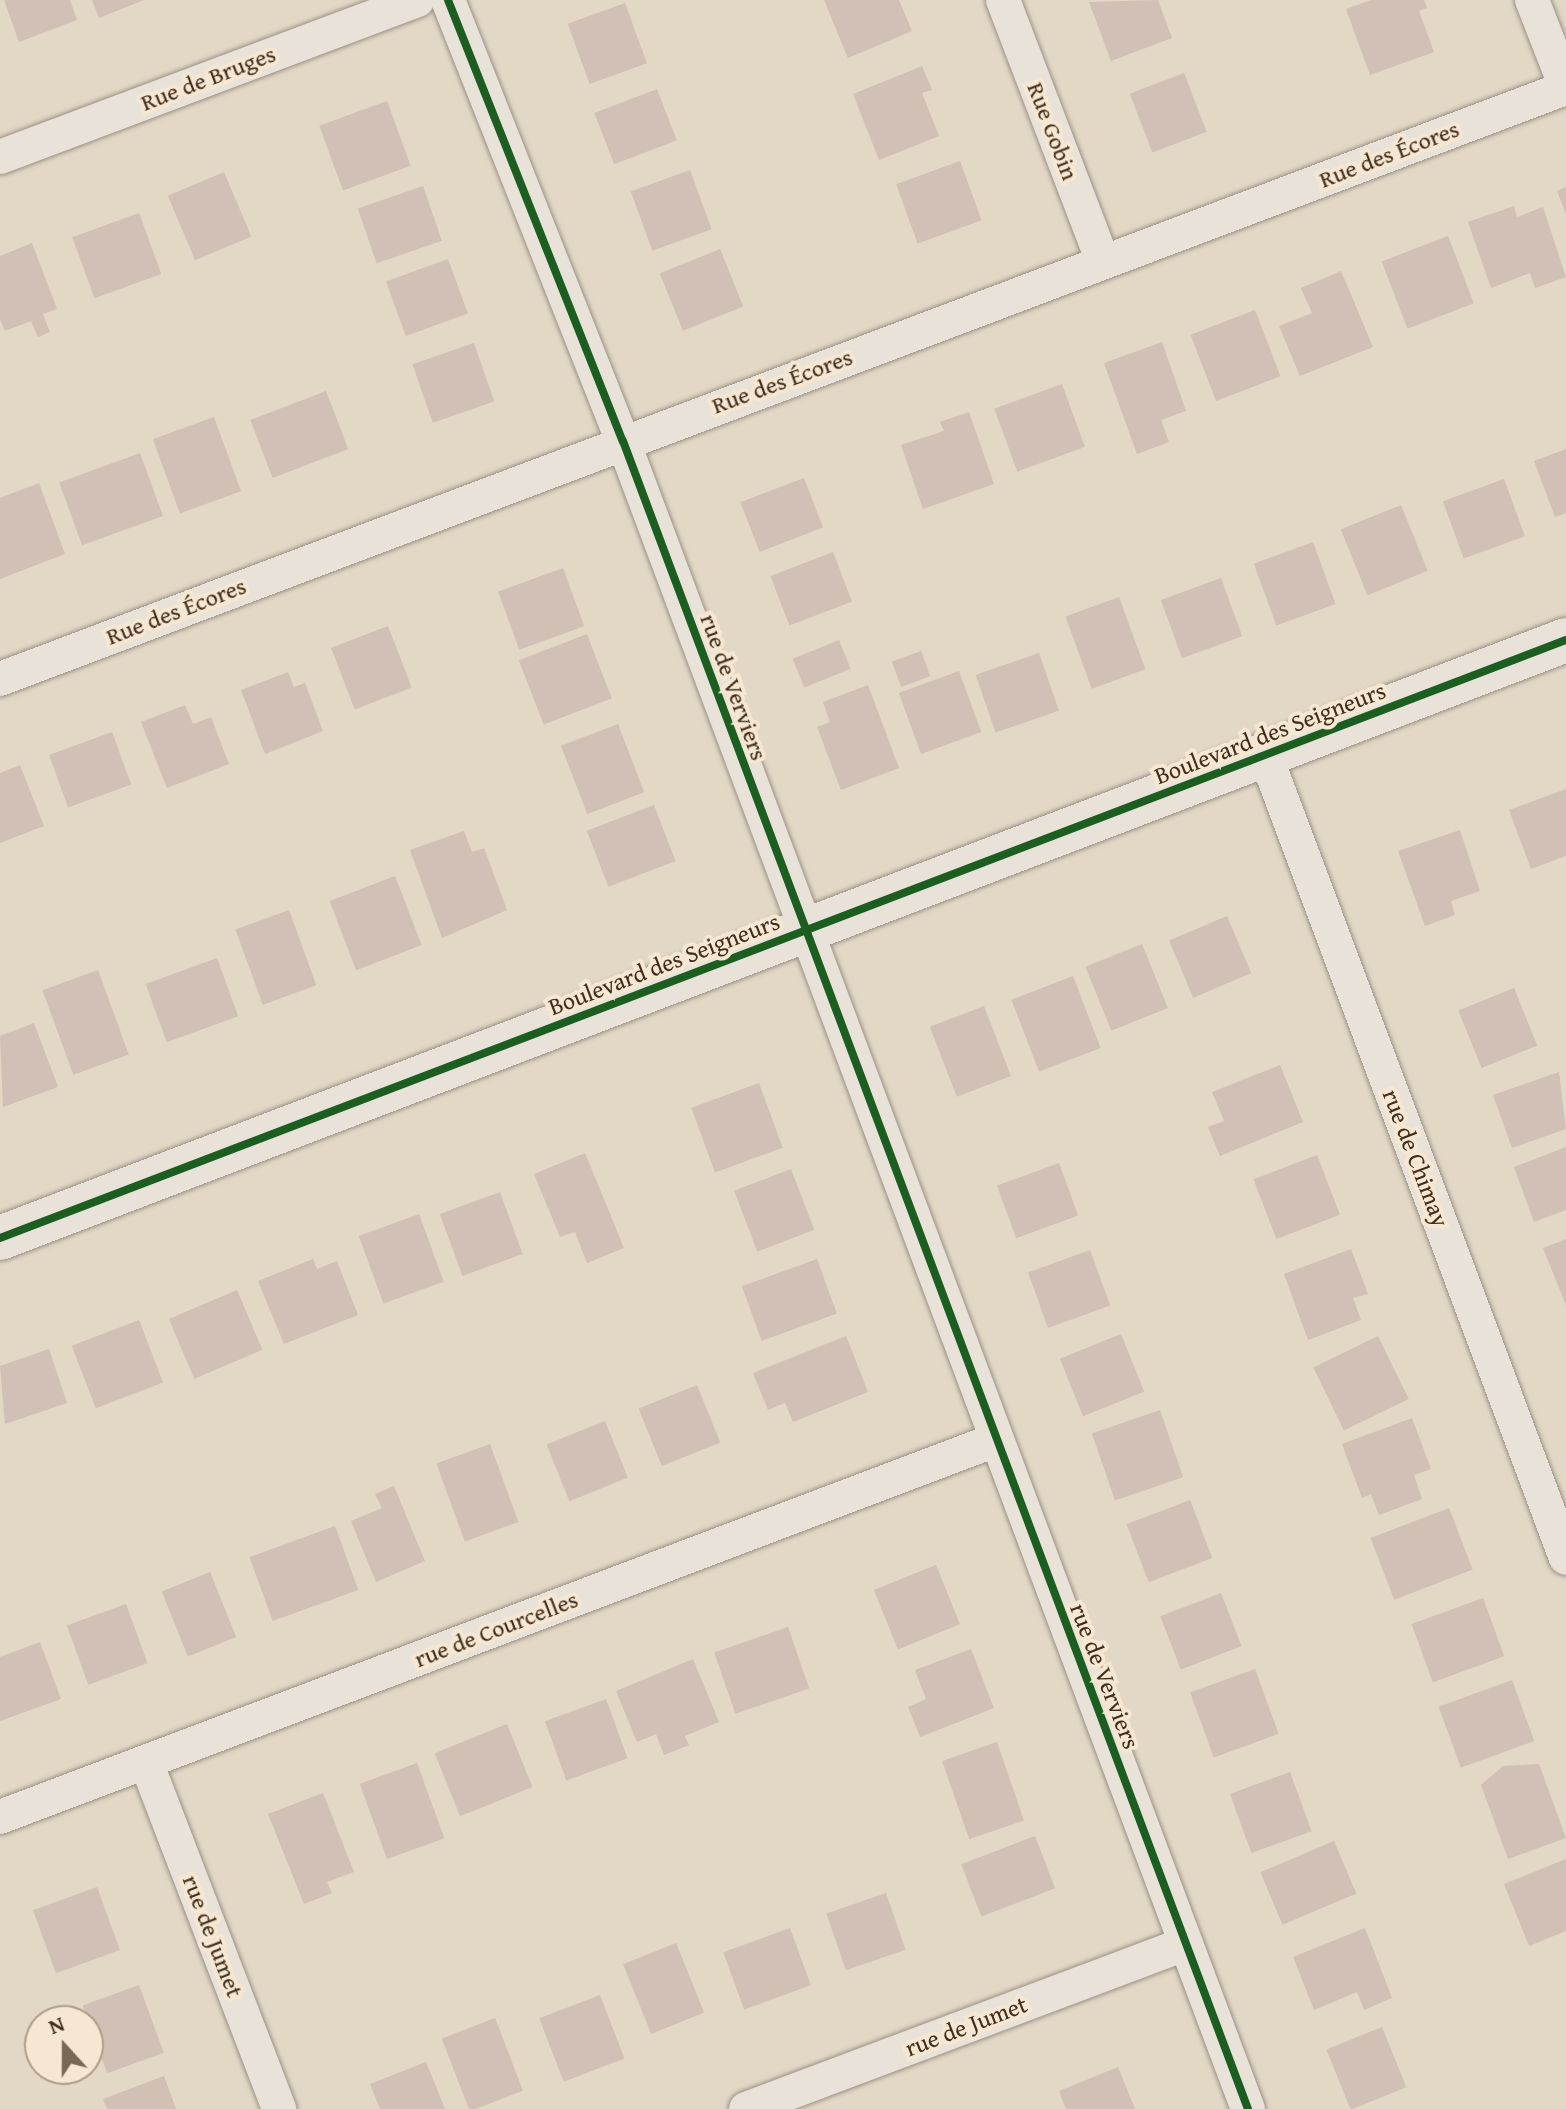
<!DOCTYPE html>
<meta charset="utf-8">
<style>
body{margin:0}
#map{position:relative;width:1566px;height:2109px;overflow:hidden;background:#e3d7c5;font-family:"Gentium Book Plus",serif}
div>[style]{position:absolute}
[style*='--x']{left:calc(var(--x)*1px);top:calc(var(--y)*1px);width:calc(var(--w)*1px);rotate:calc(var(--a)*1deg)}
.building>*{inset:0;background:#d1c0b5;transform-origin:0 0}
.roads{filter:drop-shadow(0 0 2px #9a9185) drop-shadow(0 0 2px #9a9185)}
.street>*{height:34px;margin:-17px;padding:0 17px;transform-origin:17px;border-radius:17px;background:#e8e2d9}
.secondary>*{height:44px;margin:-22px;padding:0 22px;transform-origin:22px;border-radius:22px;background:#e8e2d9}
.cycleway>*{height:8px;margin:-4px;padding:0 4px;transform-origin:4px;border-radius:4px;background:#1b5e20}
span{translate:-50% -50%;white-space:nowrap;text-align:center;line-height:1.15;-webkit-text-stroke:8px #f5e7d1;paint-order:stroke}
.street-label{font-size:24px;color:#402d1b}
.north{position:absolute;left:24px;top:2005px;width:80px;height:80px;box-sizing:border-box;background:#f5e7d1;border:2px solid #ad9d88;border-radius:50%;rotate:339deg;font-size:22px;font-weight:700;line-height:32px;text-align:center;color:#402d1b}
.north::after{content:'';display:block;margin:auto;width:28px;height:36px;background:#796856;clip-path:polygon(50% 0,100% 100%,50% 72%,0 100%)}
</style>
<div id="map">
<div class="building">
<i style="clip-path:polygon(4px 0,70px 0,77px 20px,19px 42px)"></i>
<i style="clip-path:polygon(92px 0,144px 0,99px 18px)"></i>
<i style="clip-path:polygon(824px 0,899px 0,912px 31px,848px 58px)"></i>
<i style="clip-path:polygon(1158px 0,1172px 38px,1111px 61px,1089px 2px)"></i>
<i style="clip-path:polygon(1371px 0,1424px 0,1427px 8px,1419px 11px,1434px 52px,1370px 75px,1346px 9px)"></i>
<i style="left:625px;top:3px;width:64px;height:61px;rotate:70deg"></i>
<i style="clip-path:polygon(922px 66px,932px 90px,922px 93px,939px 136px,879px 160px,853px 94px)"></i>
<i style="left:1184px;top:73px;width:63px;height:58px;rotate:69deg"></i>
<i style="left:657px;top:89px;width:55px;height:67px;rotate:69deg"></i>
<i style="left:387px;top:101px;width:69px;height:72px;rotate:70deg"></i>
<i style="left:960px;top:161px;width:63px;height:68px;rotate:70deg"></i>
<i style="left:690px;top:170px;width:63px;height:63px;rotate:70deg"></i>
<i style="left:224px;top:172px;width:70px;height:61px;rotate:67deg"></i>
<i style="left:423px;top:186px;width:58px;height:69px;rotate:71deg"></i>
<i style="clip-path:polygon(1566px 187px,1566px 214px,1557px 191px)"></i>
<i style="clip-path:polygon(1514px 206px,1517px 217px,1543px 207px,1566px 277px,1535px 288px,1530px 273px,1491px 288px,1468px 222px)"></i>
<i style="left:139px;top:213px;width:65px;height:71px;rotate:70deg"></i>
<i style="left:1448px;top:236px;width:72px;height:71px;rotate:69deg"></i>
<i style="clip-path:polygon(32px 243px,57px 309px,43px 314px,50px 332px,38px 337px,31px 321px,5px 331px,0 319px,0 256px)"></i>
<i style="left:720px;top:249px;width:62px;height:65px;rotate:68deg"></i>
<i style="left:448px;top:259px;width:58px;height:66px;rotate:70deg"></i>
<i style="clip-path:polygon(1341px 271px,1373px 347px,1300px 376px,1279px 326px,1312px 313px,1301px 288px)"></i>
<i style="left:1255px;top:310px;width:71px;height:69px;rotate:69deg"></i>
<i style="clip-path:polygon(1162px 342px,1186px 411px,1161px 420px,1169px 442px,1137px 454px,1104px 363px)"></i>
<i style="left:474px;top:343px;width:62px;height:65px;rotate:71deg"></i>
<i style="left:1062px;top:384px;width:67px;height:72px;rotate:70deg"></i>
<i style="left:326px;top:391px;width:62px;height:81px;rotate:69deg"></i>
<i style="clip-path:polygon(969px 412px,994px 484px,923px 509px,901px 445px,944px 431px,940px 422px)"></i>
<i style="left:214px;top:417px;width:79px;height:65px;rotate:70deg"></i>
<i style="clip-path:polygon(1566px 449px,1566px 513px,1555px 517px,1534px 461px)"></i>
<i style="left:140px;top:453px;width:67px;height:86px;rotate:70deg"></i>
<i style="left:804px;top:478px;width:53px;height:68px;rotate:69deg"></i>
<i style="left:1504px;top:479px;width:61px;height:65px;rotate:70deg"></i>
<i style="clip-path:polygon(39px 483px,65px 554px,0 579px,0 498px)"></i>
<i style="left:1401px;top:505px;width:71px;height:65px;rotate:68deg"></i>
<i style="left:1313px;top:542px;width:66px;height:63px;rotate:70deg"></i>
<i style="left:833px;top:552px;width:53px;height:67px;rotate:69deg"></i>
<i style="left:563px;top:568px;width:62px;height:69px;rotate:70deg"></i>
<i style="left:1221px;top:578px;width:62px;height:64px;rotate:70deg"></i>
<i style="left:1119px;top:597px;width:77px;height:57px;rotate:70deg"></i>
<i style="left:388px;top:626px;width:66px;height:61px;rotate:69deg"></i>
<i style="left:587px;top:634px;width:69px;height:73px;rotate:69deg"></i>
<i style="left:839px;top:640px;width:31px;height:50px;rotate:68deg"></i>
<i style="left:921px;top:651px;width:27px;height:31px;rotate:70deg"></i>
<i style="left:1039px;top:653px;width:61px;height:67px;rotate:71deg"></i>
<i style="left:959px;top:671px;width:65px;height:64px;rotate:70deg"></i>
<i style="clip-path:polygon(288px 672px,294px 687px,305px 683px,323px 731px,265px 754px,241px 690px)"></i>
<i style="clip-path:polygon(868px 685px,899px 768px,841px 790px,817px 727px,830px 722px,823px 702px)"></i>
<i style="clip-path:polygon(185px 705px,193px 724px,211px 717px,229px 764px,167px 788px,141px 722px)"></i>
<i style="left:618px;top:724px;width:73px;height:61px;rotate:69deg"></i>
<i style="left:112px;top:732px;width:56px;height:67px;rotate:70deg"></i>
<i style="clip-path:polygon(20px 765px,44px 826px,0 843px,0 773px)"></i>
<i style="clip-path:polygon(1566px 789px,1566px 856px,1531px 869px,1509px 810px)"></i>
<i style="left:654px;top:805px;width:60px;height:72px;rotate:69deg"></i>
<i style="clip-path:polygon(1460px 830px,1480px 891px,1451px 901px,1455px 915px,1425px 926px,1398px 851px)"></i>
<i style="clip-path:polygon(464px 831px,472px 852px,484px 848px,507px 910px,442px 938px,410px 850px)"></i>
<i style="left:395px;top:876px;width:74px;height:70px;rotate:69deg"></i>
<i style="left:289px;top:910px;width:80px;height:57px;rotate:70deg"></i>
<i style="left:1227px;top:916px;width:62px;height:63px;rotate:67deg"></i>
<i style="left:1142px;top:944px;width:69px;height:61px;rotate:68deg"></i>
<i style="left:217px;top:958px;width:62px;height:76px;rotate:70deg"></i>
<i style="left:98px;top:970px;width:90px;height:59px;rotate:70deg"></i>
<i style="left:1073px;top:976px;width:77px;height:66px;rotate:69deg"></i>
<i style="left:1514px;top:988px;width:62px;height:60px;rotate:68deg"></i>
<i style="left:984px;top:1006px;width:75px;height:58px;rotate:69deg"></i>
<i style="clip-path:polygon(34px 1023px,58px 1087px,3px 1107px,0 1036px)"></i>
<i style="clip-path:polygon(1280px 1065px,1303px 1122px,1220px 1156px,1208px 1127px,1224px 1121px,1212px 1092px)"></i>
<i style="clip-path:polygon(1559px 1072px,1566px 1129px,1512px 1148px,1493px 1095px)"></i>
<i style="left:759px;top:1083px;width:69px;height:72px;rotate:70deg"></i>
<i style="clip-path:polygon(1566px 1147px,1566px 1210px,1534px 1222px,1514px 1167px)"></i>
<i style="clip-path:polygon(585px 1153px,624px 1248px,587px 1263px,575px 1232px,560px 1237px,534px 1174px)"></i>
<i style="left:1317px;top:1155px;width:64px;height:68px;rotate:69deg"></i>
<i style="left:1059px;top:1163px;width:56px;height:66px;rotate:70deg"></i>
<i style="left:791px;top:1169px;width:65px;height:61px;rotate:69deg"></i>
<i style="left:500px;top:1192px;width:66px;height:64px;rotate:70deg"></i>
<i style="left:419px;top:1214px;width:72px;height:64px;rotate:70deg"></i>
<i style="clip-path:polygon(1566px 1239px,1566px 1305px,1543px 1248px)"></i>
<i style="clip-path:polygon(1351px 1249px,1368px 1294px,1353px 1298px,1361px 1320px,1308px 1340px,1284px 1274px)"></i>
<i style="left:1090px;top:1250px;width:59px;height:66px;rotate:70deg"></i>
<i style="clip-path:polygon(313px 1259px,317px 1269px,337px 1261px,358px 1315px,284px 1344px,258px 1281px)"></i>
<i style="left:817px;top:1259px;width:58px;height:80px;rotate:70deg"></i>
<i style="left:237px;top:1290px;width:65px;height:74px;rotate:67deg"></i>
<i style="left:139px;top:1320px;width:67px;height:72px;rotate:69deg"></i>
<i style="left:1121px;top:1334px;width:62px;height:66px;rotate:68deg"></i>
<i style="clip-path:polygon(846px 1336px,868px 1392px,793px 1422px,785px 1403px,768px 1410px,753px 1373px)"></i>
<i style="left:1378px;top:1336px;width:70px;height:72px;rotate:64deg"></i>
<i style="clip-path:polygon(49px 1349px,67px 1403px,5px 1424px,0 1366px)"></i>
<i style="left:697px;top:1385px;width:62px;height:63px;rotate:68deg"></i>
<i style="left:1160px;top:1410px;width:71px;height:72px;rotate:71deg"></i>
<i style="clip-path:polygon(1412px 1418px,1431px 1469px,1414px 1475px,1422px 1499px,1379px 1515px,1371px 1494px,1362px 1498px,1342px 1444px)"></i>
<i style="left:605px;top:1421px;width:61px;height:63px;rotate:68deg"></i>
<i style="left:490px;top:1444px;width:83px;height:57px;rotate:70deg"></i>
<i style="clip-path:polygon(394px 1486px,425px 1561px,376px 1582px,351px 1521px,382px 1508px,375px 1494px)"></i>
<i style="left:1190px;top:1500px;width:62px;height:68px;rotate:69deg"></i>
<i style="left:1449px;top:1508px;width:66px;height:84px;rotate:69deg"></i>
<i style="left:335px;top:1526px;width:68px;height:91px;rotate:70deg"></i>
<i style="left:936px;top:1565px;width:64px;height:67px;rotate:68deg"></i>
<i style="left:210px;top:1572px;width:70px;height:52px;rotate:68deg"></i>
<i style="left:1221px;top:1593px;width:57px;height:65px;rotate:69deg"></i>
<i style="left:1483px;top:1598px;width:62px;height:76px;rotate:70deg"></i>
<i style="left:126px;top:1604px;width:63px;height:63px;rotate:70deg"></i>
<i style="left:788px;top:1627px;width:65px;height:78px;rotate:71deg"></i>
<i style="clip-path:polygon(40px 1642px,61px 1699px,0 1721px,0 1657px)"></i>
<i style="clip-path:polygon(971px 1649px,994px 1708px,920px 1737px,908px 1707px,926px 1699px,915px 1670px)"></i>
<i style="clip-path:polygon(693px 1659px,719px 1722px,685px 1736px,689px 1745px,664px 1755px,656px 1734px,637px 1742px,616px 1691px)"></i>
<i style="left:1255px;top:1669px;width:69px;height:69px;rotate:70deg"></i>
<i style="left:1512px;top:1680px;width:65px;height:78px;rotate:70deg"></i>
<i style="left:606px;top:1699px;width:63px;height:65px;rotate:70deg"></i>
<i style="left:507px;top:1724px;width:68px;height:78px;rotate:68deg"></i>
<i style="left:997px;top:1742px;width:83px;height:58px;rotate:71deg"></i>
<i style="left:417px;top:1763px;width:80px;height:61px;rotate:70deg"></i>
<i style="clip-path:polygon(1539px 1764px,1566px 1838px,1508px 1859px,1481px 1785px,1503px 1766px)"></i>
<i style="left:1290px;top:1772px;width:63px;height:64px;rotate:70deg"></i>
<i style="clip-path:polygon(323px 1793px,354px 1872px,327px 1882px,332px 1893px,304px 1904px,268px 1814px)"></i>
<i style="left:1035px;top:1836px;width:56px;height:79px;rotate:69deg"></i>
<i style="left:1334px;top:1841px;width:57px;height:80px;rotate:67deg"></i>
<i style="clip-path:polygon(1566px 1859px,1566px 1931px,1529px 1946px,1504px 1884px)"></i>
<i style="left:97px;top:1887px;width:67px;height:68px;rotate:70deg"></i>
<i style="left:886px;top:1893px;width:60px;height:63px;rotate:71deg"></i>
<i style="left:790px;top:1928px;width:61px;height:71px;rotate:70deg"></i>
<i style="clip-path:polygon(1365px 1928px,1392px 1998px,1364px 2010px,1357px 1992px,1314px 2010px,1293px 1957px)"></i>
<i style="left:676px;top:1943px;width:75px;height:57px;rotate:68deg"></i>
<i style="left:139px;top:1985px;width:72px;height:60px;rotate:70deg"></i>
<i style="left:600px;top:1995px;width:68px;height:65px;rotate:69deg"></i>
<i style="left:495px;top:2018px;width:78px;height:57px;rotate:69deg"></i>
<i style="left:1382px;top:2027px;width:65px;height:60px;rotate:68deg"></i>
<i style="clip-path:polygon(426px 2062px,445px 2109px,380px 2109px,370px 2084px)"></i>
<i style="clip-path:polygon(1118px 2067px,1135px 2109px,1066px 2109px,1059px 2091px)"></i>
<i style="clip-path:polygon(164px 2076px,176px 2109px,107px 2109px,103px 2099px)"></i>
</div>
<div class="roads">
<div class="street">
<i style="--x:448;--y:0;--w:474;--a:68.4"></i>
<i style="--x:623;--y:441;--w:1781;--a:69.46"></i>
<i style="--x:1003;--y:0;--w:280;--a:69.1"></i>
<i style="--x:1532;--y:0;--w:93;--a:68.7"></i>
<i style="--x:0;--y:157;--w:446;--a:-20.6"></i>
<i style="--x:0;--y:679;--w:1674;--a:-20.68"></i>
<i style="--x:1266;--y:757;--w:855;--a:69.47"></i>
<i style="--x:146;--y:1762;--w:372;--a:69"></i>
<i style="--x:0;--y:1817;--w:1062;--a:-20.74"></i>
<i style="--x:746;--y:2109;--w:470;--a:-20.6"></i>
</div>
<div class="secondary">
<i style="--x:0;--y:1238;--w:1676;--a:-20.9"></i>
</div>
</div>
<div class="cycleway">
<i style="--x:448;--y:0;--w:474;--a:68.4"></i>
<i style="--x:623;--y:441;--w:1781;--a:69.46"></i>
<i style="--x:0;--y:1238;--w:1676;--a:-20.9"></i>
</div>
<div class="street-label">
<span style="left:208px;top:78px;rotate:-21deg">Rue de Bruges</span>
<span style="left:1053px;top:131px;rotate:69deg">Rue Gobin</span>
<span style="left:1389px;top:154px;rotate:-21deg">Rue des Écores</span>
<span style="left:782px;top:381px;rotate:-20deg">Rue des Écores</span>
<span style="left:176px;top:611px;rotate:-21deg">Rue des Écores</span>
<span style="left:734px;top:687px;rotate:70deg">rue de Verviers</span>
<span style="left:1270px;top:733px;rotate:-21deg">Boulevard des Seigneurs</span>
<span style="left:664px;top:964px;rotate:-21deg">Boulevard des Seigneurs</span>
<span style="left:1416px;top:1158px;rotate:69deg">rue de Chimay</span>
<span style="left:496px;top:1629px;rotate:-21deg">rue de Courcelles</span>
<span style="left:1105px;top:1676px;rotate:69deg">rue de Verviers</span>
<span style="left:213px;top:1936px;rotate:69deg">rue de Jumet</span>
<span style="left:966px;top:2026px;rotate:-21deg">rue de Jumet</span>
</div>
<div class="north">N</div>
</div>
